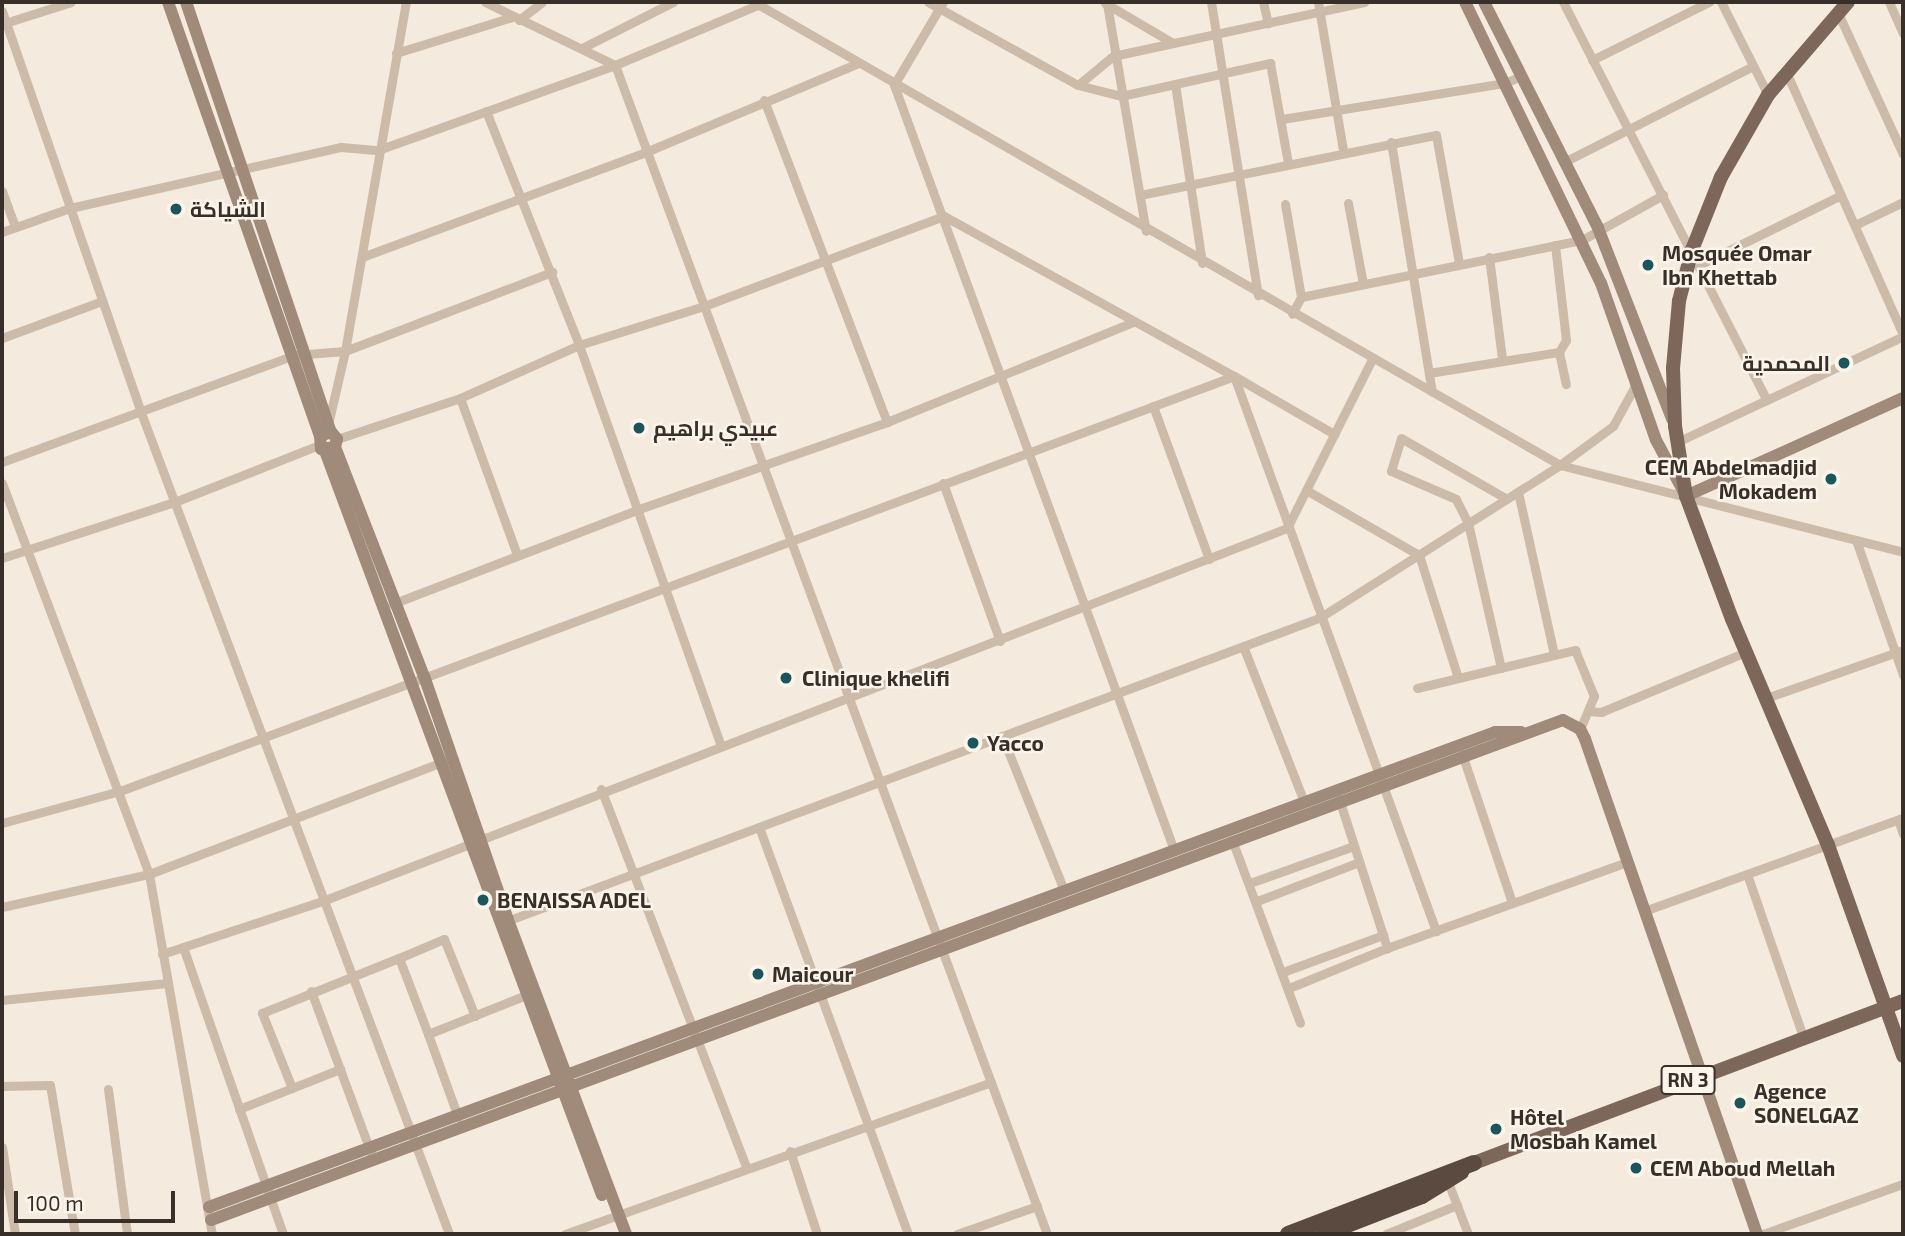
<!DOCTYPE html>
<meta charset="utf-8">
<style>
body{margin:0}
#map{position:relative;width:1905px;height:1236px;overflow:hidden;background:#f4ebde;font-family:"Exo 2",Cairo,sans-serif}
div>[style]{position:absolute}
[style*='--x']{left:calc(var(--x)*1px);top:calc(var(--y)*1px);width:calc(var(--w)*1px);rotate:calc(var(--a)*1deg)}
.street>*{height:9px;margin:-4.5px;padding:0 4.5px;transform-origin:4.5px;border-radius:4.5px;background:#ccbba9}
.secondary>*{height:12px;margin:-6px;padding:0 6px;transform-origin:6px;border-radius:6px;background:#a08a7a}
.primary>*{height:14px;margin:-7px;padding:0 7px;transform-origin:7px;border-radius:7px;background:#7c675a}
.highway>*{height:16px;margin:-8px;padding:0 8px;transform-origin:8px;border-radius:8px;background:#5b4a40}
.dots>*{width:19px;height:19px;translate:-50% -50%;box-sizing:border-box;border:4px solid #fbf4eb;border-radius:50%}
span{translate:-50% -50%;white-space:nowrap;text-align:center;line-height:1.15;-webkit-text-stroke:5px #fbf4eb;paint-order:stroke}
.shield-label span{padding:2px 5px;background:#fbf4eb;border:2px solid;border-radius:5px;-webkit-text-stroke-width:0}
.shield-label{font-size:19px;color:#392f29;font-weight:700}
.poi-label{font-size:21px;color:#392f29;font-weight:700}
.left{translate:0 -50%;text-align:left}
.right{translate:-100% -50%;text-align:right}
.frame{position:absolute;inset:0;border:4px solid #392f29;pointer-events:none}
.scale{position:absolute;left:14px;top:1191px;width:161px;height:32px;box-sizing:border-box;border:4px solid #392f29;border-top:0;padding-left:9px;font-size:21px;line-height:24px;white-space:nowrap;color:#392f29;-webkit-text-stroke:5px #fbf4eb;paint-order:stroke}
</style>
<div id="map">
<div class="street">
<i style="--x:485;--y:2;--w:144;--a:25.9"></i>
<i style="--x:615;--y:65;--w:1246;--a:69.72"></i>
<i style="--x:754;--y:2;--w:930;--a:29.87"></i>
<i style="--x:1560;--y:465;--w:354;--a:14.2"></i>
<i style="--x:928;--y:2;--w:171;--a:29"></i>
<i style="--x:1078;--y:85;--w:44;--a:14.3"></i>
<i style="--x:1121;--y:96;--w:153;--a:-12.5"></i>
<i style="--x:1270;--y:63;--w:102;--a:79.8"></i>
<i style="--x:943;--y:2;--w:96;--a:120.6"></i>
<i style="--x:894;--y:85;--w:815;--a:69.9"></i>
<i style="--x:1211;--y:2;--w:297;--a:80.9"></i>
<i style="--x:1263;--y:2;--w:22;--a:77"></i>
<i style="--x:1318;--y:2;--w:150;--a:80.4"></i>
<i style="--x:1563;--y:2;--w:445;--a:62.9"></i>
<i style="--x:1721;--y:2;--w:104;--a:63.2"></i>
<i style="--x:1889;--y:2;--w:34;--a:66"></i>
<i style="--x:1105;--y:3;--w:79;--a:30.5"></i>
<i style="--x:1107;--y:4;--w:230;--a:80.3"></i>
<i style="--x:2;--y:11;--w:422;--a:70.9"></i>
<i style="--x:140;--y:410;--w:880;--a:69.44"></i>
<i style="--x:1838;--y:13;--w:155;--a:65.3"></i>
<i style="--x:519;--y:20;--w:29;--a:-38"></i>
<i style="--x:2;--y:24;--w:72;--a:-17.7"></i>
<i style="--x:582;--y:48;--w:102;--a:-26.8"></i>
<i style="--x:396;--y:53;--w:121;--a:-17.2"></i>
<i style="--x:1592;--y:60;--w:131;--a:-26.4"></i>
<i style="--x:1787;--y:74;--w:285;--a:66"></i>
<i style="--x:1175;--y:84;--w:181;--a:81.4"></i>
<i style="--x:1078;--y:85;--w:45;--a:-39.6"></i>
<i style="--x:1113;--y:56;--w:257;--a:-12.1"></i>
<i style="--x:764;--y:100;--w:345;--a:69.1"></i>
<i style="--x:486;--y:111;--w:252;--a:68.3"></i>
<i style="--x:579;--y:345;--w:424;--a:70.5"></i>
<i style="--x:1282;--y:119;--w:226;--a:-9.2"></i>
<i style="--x:1505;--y:83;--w:17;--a:-24"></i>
<i style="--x:1391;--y:142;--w:253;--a:80.7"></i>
<i style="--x:1564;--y:162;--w:212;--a:-26.9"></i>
<i style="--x:2;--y:191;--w:37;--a:70"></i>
<i style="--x:1140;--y:195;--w:302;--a:-11.5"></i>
<i style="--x:1436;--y:135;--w:130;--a:79.8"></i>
<i style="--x:1348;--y:203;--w:82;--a:79.5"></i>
<i style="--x:1285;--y:204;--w:94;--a:80.2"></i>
<i style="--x:1301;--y:297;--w:19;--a:118"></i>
<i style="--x:1855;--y:225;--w:53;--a:-25.6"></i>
<i style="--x:2;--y:232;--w:72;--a:-19.4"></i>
<i style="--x:70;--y:208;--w:278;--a:-12.7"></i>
<i style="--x:341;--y:147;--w:37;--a:5"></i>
<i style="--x:378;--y:150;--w:252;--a:-19.7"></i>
<i style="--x:615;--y:65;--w:155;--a:-22.8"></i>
<i style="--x:1555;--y:245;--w:96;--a:83.4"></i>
<i style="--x:1566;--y:340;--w:14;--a:120"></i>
<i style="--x:1559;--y:352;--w:33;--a:78"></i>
<i style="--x:362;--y:257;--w:305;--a:-20.3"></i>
<i style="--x:648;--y:151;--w:228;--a:-22.7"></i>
<i style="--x:1489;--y:257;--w:102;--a:82.7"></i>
<i style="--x:1699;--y:265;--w:158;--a:-26.2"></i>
<i style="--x:1301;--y:297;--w:287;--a:-11.5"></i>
<i style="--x:1582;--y:240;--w:93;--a:-29.1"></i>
<i style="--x:2;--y:338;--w:107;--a:-20.3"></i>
<i style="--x:1429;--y:373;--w:132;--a:-9.2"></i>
<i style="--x:460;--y:398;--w:167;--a:70"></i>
<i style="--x:1153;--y:406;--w:163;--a:69.9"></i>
<i style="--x:329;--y:420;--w:71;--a:-76.9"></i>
<i style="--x:345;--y:351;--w:354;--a:-80.1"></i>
<i style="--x:337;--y:439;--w:130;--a:-18.4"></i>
<i style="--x:460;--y:398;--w:130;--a:-24"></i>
<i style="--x:579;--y:345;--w:131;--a:-17.3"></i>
<i style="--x:704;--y:306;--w:256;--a:-20.6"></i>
<i style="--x:944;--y:216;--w:331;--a:28.9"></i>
<i style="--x:1234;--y:376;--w:591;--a:70"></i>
<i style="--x:1677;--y:442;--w:250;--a:-25.1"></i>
<i style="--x:2;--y:462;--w:311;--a:-20.1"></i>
<i style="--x:294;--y:355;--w:51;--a:-4.5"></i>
<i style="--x:345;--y:351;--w:222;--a:-20.9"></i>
<i style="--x:2;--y:483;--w:418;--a:69.4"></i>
<i style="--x:149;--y:874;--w:365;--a:80.1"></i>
<i style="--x:943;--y:483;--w:168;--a:70.2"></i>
<i style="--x:1306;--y:490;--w:130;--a:29.9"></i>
<i style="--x:1419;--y:555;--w:129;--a:72.4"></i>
<i style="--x:1518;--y:492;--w:167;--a:77.5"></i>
<i style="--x:1856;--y:540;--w:143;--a:70.8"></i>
<i style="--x:2;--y:558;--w:184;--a:-18"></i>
<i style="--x:177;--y:501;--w:153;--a:-21.5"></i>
<i style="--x:392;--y:604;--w:265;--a:-21"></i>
<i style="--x:639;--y:509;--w:263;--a:-19.3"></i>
<i style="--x:887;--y:422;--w:266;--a:-22.1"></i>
<i style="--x:1243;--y:646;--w:168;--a:68.6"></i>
<i style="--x:1501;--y:668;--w:149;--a:-102.8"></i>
<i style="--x:1468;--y:523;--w:27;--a:-117"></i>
<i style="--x:1456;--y:499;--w:71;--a:-156.7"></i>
<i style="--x:1391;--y:471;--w:34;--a:-73"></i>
<i style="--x:1401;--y:438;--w:122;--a:29.9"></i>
<i style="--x:1417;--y:688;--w:163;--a:-13.5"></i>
<i style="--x:1575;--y:650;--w:50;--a:67.6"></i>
<i style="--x:1594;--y:696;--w:36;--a:113"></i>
<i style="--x:1766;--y:698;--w:145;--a:-19.3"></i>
<i style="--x:1588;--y:711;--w:13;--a:4"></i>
<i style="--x:1601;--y:712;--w:157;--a:-22.5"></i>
<i style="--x:1002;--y:736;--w:166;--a:68.1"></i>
<i style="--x:1462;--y:754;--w:157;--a:71.4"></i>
<i style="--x:601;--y:789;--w:404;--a:69"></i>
<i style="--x:1339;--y:799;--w:157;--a:72.1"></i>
<i style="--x:1387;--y:948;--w:255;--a:-19.7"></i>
<i style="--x:1898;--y:820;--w:15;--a:70"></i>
<i style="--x:2;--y:823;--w:122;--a:-15.2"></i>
<i style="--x:120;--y:791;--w:1189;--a:-20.43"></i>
<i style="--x:1234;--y:376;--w:116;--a:30.1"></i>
<i style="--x:759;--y:827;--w:433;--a:69.9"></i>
<i style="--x:1232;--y:840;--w:195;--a:69.6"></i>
<i style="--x:1747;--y:874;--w:172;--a:71"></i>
<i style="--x:1250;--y:883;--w:110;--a:-19.6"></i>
<i style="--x:1257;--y:901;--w:109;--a:-20.9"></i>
<i style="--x:2;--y:907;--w:151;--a:-12.7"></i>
<i style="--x:149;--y:874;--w:317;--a:-20.9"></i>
<i style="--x:1644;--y:911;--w:275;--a:-19.8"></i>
<i style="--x:504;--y:922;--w:870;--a:-20.46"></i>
<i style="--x:1319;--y:618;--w:285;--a:-32.4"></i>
<i style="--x:1560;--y:465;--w:66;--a:-36.3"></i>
<i style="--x:1613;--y:426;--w:48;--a:-61.3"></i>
<i style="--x:183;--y:947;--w:304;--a:70.8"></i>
<i style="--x:162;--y:954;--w:172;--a:-18.3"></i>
<i style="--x:325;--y:900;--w:1031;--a:-21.14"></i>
<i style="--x:1287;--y:528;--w:189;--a:-63.3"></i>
<i style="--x:1283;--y:972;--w:107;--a:-20.3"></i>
<i style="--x:1289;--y:988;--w:106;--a:-22.2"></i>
<i style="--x:311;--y:991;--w:173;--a:69.7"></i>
<i style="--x:2;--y:1000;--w:166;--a:-5.9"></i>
<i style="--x:428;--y:1034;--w:81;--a:-110.9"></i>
<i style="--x:399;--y:958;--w:49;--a:-22.9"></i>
<i style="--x:444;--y:939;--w:83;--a:68.1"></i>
<i style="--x:2;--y:1086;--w:48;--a:-1.2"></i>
<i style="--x:50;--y:1085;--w:151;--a:80.5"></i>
<i style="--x:292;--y:1088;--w:81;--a:-111.8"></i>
<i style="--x:262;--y:1013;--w:148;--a:-21.9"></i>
<i style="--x:108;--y:1089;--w:146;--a:82.5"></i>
<i style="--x:239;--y:1109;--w:109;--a:-21.6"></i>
<i style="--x:458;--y:1117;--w:88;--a:-109.9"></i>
<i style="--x:428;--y:1034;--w:111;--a:-21.7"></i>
<i style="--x:2;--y:1147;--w:88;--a:81.5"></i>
<i style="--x:790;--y:1151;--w:87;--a:72"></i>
<i style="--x:1446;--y:1177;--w:61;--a:68.9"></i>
<i style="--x:565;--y:1234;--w:452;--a:-19.6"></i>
<i style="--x:957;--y:1234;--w:85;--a:-19.3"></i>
<i style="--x:1386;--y:1234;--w:77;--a:-22.2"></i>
<i style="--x:1763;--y:1234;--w:149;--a:-19.7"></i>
</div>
<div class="secondary">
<i style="--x:168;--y:2;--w:460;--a:70.7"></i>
<i style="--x:186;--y:2;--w:454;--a:71.4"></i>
<i style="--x:1465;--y:2;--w:312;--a:64.2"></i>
<i style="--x:1601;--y:283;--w:166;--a:70.7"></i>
<i style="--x:1656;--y:440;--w:64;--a:61.8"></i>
<i style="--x:1686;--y:496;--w:238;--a:-24.3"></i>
<i style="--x:1484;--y:2;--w:253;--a:63.2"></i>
<i style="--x:1598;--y:228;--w:205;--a:68.8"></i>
<i style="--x:335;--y:447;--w:14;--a:172"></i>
<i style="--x:321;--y:449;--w:13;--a:-94"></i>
<i style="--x:320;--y:436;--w:12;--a:-20"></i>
<i style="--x:331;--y:432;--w:9;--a:49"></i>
<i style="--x:337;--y:439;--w:8;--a:104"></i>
<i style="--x:335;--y:447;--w:246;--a:68.8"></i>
<i style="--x:424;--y:676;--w:258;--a:71"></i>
<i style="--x:508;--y:920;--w:335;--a:69.4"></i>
<i style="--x:325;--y:451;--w:794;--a:69.58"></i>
<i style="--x:209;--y:1207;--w:1371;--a:-20.27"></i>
<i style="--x:1495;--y:732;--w:26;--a:0"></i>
<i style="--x:211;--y:1220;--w:1441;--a:-20.3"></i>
<i style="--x:1563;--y:720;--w:19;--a:28"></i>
<i style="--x:1580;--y:729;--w:11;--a:63"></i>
<i style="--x:1585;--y:739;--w:524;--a:70.84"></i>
</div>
<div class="primary">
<i style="--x:1848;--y:2;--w:123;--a:130.7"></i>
<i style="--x:1768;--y:95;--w:95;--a:119.8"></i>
<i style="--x:1721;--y:177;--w:79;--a:111.7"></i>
<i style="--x:1692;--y:250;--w:53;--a:104.3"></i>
<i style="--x:1679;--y:301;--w:67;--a:95.1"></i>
<i style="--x:1673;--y:368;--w:58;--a:88"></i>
<i style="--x:1675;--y:426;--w:71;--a:81.1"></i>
<i style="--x:1686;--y:496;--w:131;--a:69.5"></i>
<i style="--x:1732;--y:619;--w:246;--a:67"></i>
<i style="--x:1828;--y:845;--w:224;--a:70.4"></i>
<i style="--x:1474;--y:1163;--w:459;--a:-20.7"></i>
</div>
<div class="highway">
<i style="--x:1288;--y:1234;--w:199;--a:-20.9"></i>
<i style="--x:1324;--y:1234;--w:105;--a:-21.2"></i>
<i style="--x:1422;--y:1196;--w:46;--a:-31.6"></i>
</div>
<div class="dots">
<i style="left:176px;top:209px;background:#1d555d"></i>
<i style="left:1648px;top:265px;background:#1d555d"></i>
<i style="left:1844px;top:363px;background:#1d555d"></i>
<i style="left:639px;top:428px;background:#1d555d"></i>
<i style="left:1831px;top:479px;background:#1d555d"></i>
<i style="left:786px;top:678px;background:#1d555d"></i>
<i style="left:973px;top:743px;background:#1d555d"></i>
<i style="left:483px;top:900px;background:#1d555d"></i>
<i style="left:758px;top:974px;background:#1d555d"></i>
<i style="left:1740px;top:1103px;background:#1d555d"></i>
<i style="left:1496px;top:1129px;background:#1d555d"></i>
<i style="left:1636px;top:1168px;background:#1d555d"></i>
</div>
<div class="shield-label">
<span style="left:1688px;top:1080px">RN 3</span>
</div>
<div class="poi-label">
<span class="left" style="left:190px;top:209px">الشياكة</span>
<span class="left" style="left:1662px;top:265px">Mosquée Omar<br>Ibn Khettab</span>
<span class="right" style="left:1830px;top:363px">المحمدية</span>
<span class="left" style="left:653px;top:428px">عبيدي براهيم</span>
<span class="right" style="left:1817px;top:479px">CEM Abdelmadjid<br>Mokadem</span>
<span class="left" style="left:802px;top:678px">Clinique khelifi</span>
<span class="left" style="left:987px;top:743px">Yacco</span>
<span class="left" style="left:497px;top:900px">BENAISSA ADEL</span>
<span class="left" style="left:772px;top:974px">Maicour</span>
<span class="left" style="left:1754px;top:1103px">Agence<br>SONELGAZ</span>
<span class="left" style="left:1510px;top:1129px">Hôtel<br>Mosbah Kamel</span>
<span class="left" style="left:1650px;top:1168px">CEM Aboud Mellah</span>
</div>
<div class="frame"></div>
<div class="scale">100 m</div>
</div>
